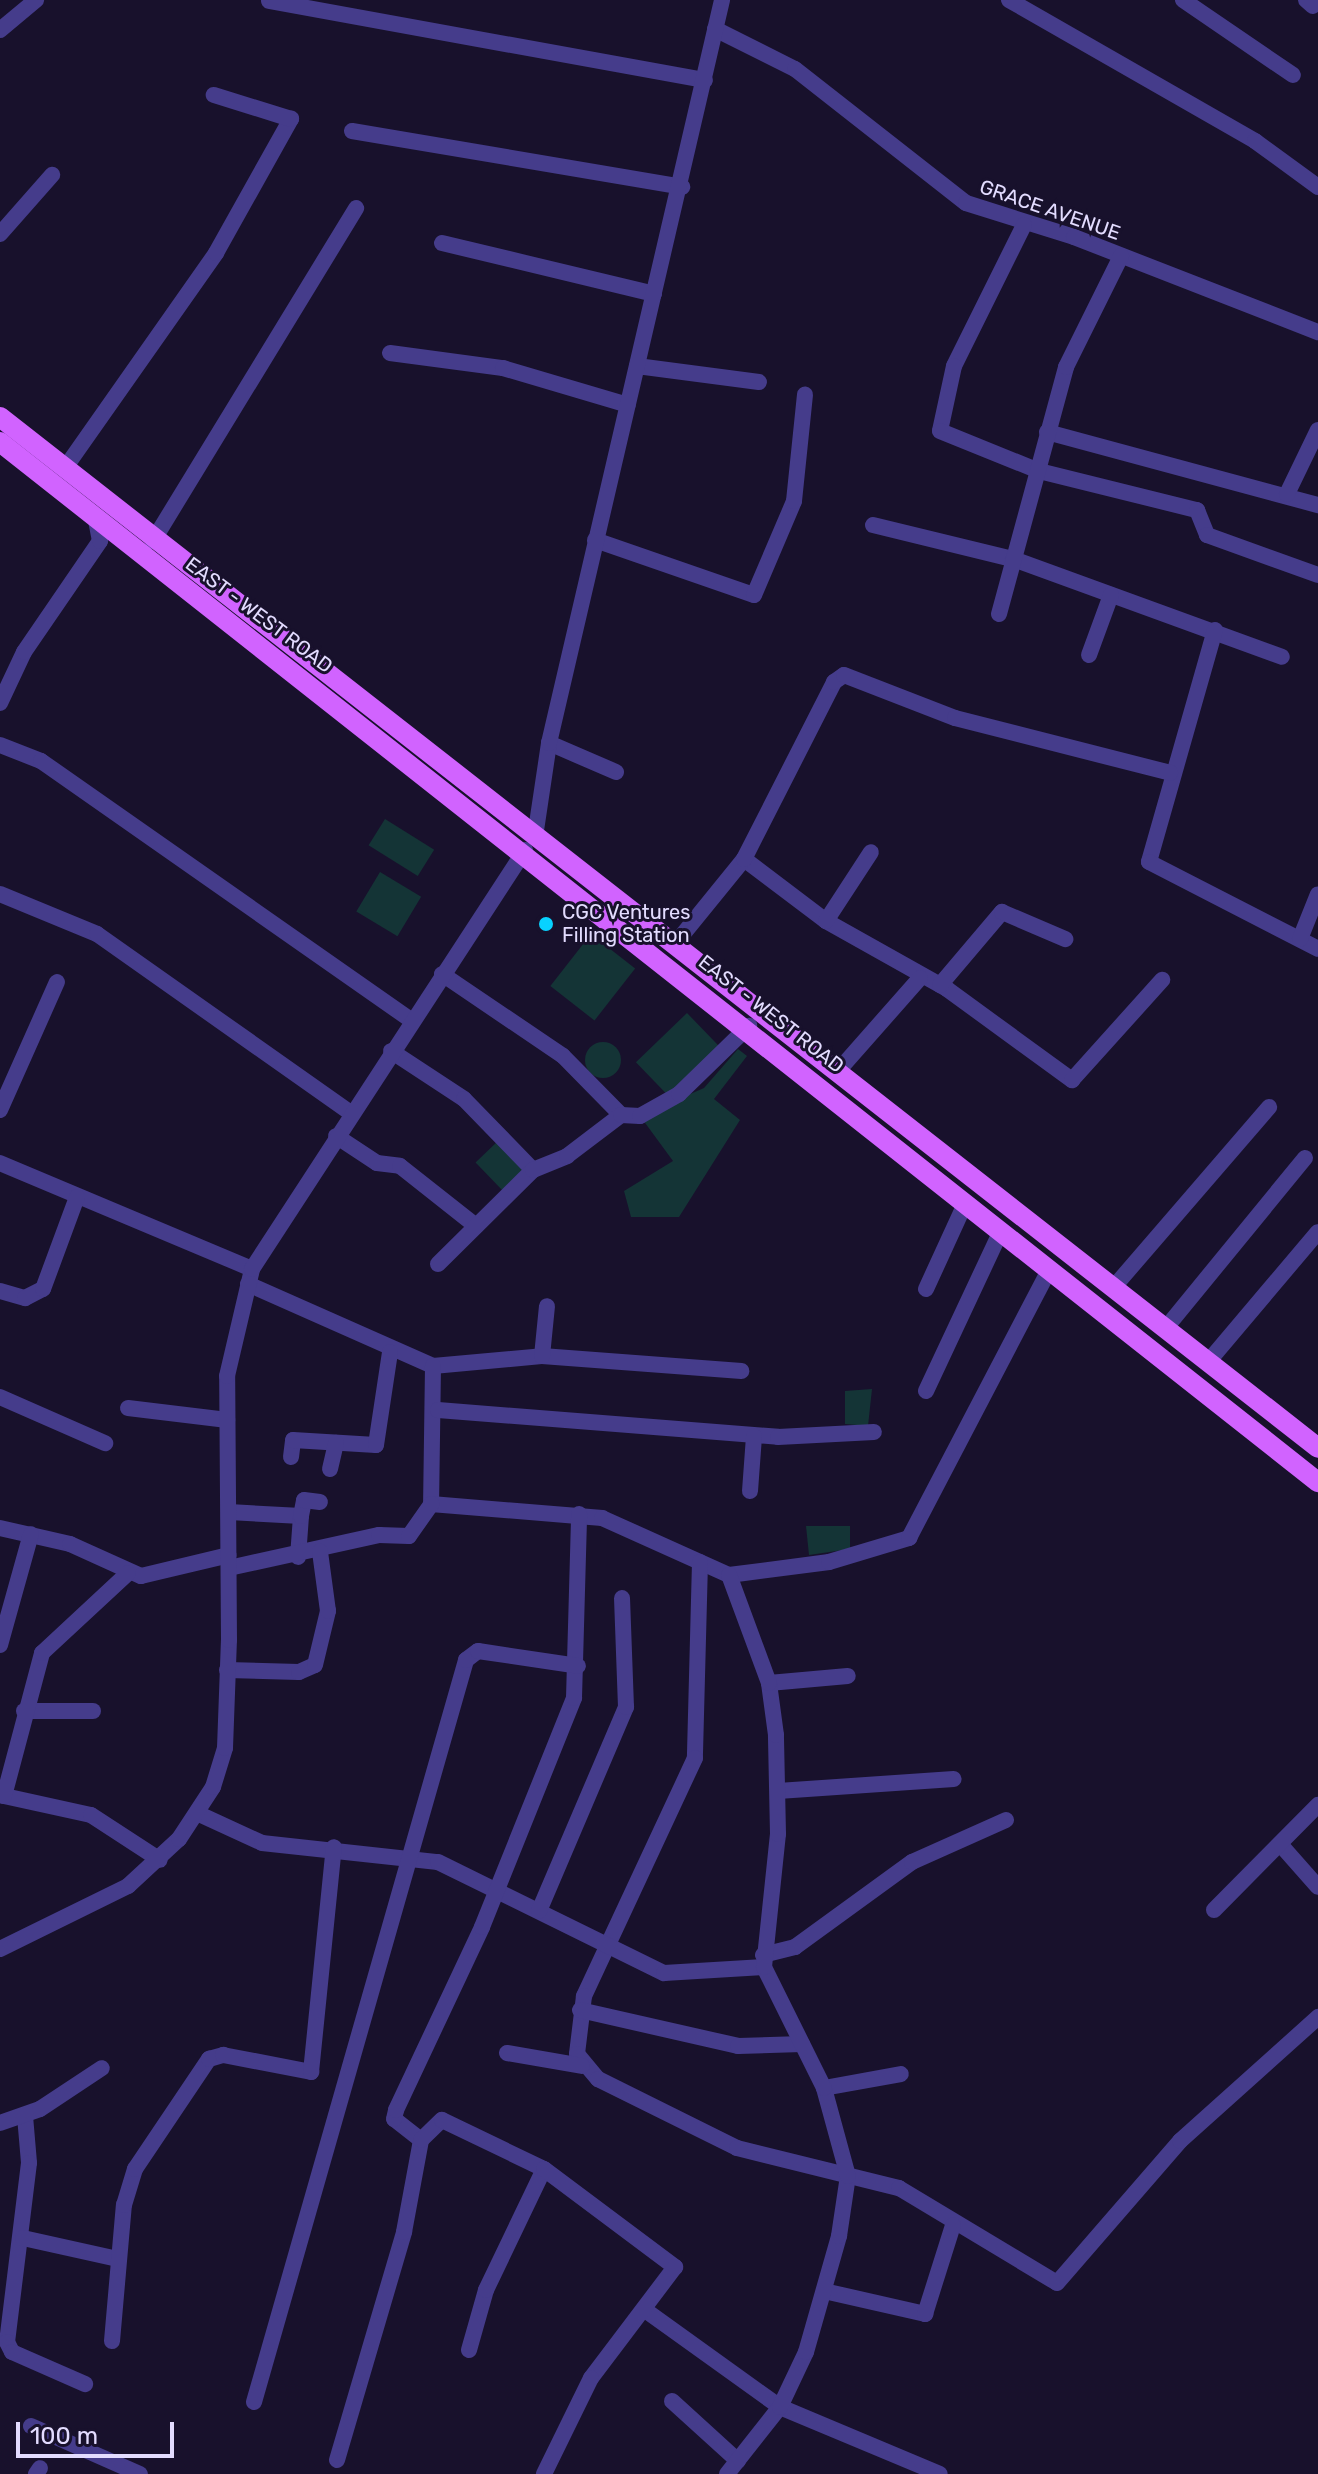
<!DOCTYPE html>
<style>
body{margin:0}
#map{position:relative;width:1318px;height:2474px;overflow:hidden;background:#18112c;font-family:Rubik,sans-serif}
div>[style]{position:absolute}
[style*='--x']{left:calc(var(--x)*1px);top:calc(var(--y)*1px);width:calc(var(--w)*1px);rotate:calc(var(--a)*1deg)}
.green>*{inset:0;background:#143436;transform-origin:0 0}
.round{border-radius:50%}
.minor>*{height:16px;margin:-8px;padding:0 8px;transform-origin:8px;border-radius:8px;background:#453c8b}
.major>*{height:20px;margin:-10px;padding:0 10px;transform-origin:10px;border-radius:10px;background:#d163ff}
.dots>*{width:22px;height:22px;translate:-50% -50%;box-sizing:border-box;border:4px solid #18112c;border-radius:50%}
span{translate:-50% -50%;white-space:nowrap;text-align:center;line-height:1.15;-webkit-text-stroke:6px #18112c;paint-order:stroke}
.street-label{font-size:20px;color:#e3dcff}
.poi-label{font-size:20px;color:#e3dcff}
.left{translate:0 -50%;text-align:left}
.scale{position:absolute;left:16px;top:2422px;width:158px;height:36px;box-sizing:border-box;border:4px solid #e3dcff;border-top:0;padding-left:10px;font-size:24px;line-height:28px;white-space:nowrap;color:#e3dcff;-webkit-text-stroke:6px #18112c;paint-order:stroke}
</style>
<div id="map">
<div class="green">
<i style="left:385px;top:819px;width:58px;height:31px;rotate:32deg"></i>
<i style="left:380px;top:872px;width:48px;height:46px;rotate:31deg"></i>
<i style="left:591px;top:934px;width:56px;height:66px;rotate:38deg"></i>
<i style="left:687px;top:1013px;width:49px;height:71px;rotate:46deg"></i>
<i class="round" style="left:585px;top:1042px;width:36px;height:36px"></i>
<i style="clip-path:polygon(738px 1049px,747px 1056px,714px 1099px,740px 1120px,679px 1217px,631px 1217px,624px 1191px,673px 1161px,640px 1116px,704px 1088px)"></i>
<i style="left:500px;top:1139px;width:42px;height:34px;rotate:46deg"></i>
<i style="clip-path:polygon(872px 1389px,868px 1426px,845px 1424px,845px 1391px)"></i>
<i style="clip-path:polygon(806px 1526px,850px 1526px,850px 1549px,809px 1555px)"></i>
</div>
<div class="minor">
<i style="--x:1009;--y:0;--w:284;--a:29.8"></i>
<i style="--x:1255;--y:141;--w:78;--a:36.1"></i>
<i style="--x:1183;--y:0;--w:133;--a:34.3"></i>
<i style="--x:1306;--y:0;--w:9;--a:41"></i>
<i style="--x:269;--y:1;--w:443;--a:10.3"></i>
<i style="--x:715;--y:29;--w:89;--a:26.6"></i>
<i style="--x:795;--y:69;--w:217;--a:38.1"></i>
<i style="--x:966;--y:203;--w:113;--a:17.5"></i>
<i style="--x:1074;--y:237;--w:262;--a:21.3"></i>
<i style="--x:0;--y:30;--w:47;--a:-39.8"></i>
<i style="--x:352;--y:131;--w:335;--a:9.6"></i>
<i style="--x:1024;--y:225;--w:157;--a:116.4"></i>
<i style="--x:954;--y:366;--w:66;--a:102.2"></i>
<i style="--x:940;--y:431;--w:107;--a:22"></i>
<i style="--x:1039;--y:471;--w:163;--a:13.9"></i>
<i style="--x:1197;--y:510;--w:27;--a:68"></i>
<i style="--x:1207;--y:535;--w:118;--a:19.8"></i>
<i style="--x:0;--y:234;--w:79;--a:-48.6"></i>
<i style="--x:442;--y:243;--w:218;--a:13.5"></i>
<i style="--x:390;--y:353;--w:114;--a:7.6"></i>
<i style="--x:503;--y:368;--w:130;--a:16.5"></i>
<i style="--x:637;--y:366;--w:123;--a:7.5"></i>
<i style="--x:1047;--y:432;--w:281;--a:15.1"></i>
<i style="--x:65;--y:468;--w:263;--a:-54.9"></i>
<i style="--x:216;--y:253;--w:154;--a:-60.8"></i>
<i style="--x:291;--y:119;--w:81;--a:-162.7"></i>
<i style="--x:1287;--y:494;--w:71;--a:-64.2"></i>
<i style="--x:873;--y:525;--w:144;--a:13.7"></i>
<i style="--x:1013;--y:559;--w:286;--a:20"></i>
<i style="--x:595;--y:540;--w:168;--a:19.1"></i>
<i style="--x:754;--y:595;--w:102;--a:-66.9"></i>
<i style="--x:794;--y:501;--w:107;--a:-84.1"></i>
<i style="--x:153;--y:541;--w:390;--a:-58.6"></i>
<i style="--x:999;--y:614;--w:256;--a:-74.8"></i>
<i style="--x:1066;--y:367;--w:124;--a:-63.6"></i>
<i style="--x:1215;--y:630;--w:241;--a:105.9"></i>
<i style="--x:1149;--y:862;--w:190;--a:27.2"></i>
<i style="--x:1089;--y:655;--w:64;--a:-69.9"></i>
<i style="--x:0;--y:703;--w:56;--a:-64.8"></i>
<i style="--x:24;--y:652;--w:135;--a:-55.6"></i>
<i style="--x:100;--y:541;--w:26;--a:-101"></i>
<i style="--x:549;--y:743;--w:73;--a:23.4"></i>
<i style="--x:0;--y:745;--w:44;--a:21.3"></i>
<i style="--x:41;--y:761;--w:452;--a:35"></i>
<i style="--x:535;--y:837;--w:95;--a:-81.5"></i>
<i style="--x:549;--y:743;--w:763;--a:-76.89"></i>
<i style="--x:744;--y:859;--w:103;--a:37.1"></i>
<i style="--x:826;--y:921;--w:139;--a:29.3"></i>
<i style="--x:947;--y:989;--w:155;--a:36.1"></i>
<i style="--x:1072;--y:1080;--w:135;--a:-48"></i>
<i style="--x:0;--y:894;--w:105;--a:22.4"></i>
<i style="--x:97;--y:934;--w:311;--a:35.2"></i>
<i style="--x:826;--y:921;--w:82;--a:-56.9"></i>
<i style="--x:1300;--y:939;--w:48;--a:-68.2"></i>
<i style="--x:675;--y:944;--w:109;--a:-50.9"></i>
<i style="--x:744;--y:859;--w:199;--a:-63"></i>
<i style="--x:834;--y:682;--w:12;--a:-35"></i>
<i style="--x:844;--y:675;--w:119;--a:21.2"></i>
<i style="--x:955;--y:718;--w:222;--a:14.3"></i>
<i style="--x:442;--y:974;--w:146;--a:34.1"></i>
<i style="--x:563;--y:1056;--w:83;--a:45.5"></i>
<i style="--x:940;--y:985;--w:96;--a:-49.7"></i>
<i style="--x:1002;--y:912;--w:69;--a:23.2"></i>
<i style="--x:391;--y:1051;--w:87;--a:33.3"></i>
<i style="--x:464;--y:1099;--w:99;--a:45.8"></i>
<i style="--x:838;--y:1071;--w:124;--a:-48.6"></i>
<i style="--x:0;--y:1110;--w:140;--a:-66"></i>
<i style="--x:336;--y:1136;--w:49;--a:33.4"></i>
<i style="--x:377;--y:1163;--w:23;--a:7"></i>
<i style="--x:400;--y:1166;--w:97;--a:38.3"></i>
<i style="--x:0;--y:1163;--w:273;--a:22.8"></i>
<i style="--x:438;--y:1264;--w:134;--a:-44.7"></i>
<i style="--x:533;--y:1170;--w:37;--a:-22"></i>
<i style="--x:567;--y:1156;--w:68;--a:-37.2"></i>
<i style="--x:621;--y:1115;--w:19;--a:3"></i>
<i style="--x:640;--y:1116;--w:45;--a:-29.4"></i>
<i style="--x:679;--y:1094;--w:98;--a:-44.2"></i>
<i style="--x:248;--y:1284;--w:202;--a:23.9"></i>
<i style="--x:433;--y:1366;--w:109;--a:-5.2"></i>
<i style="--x:542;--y:1356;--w:200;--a:4.3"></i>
<i style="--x:1113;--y:1288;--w:239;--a:-49.2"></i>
<i style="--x:926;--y:1289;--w:94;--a:-65.4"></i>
<i style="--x:0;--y:1291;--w:26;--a:16"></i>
<i style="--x:25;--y:1298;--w:20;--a:-27"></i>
<i style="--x:43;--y:1289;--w:98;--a:-69.7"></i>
<i style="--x:1165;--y:1329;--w:221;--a:-50.7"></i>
<i style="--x:542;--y:1356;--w:50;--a:-84.3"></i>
<i style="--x:1208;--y:1362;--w:170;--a:-49.8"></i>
<i style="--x:433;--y:1366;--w:138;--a:90.8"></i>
<i style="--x:431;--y:1504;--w:172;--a:4.7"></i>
<i style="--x:602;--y:1518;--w:139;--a:24.2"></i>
<i style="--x:729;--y:1575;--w:101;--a:-7.4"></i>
<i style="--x:829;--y:1562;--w:84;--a:-16.7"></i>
<i style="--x:909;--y:1538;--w:302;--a:-62.4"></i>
<i style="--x:926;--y:1391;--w:174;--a:-64.9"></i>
<i style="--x:0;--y:1397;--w:115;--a:23.7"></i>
<i style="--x:128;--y:1408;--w:100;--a:6.9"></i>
<i style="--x:438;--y:1410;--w:341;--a:4.5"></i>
<i style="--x:778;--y:1437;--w:96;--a:-3"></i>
<i style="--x:291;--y:1457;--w:17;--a:-83"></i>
<i style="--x:293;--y:1440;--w:83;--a:3.4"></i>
<i style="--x:376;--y:1445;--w:94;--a:-81.4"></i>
<i style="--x:330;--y:1469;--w:27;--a:-77"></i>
<i style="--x:750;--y:1491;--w:55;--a:-85.8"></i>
<i style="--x:229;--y:1512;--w:72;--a:3.2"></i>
<i style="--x:301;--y:1516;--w:41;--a:94.2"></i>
<i style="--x:301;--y:1516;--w:16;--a:-79"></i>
<i style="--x:304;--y:1500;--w:16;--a:7"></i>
<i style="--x:0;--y:1528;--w:72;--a:12.9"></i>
<i style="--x:70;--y:1544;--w:78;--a:24.3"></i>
<i style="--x:141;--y:1576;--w:90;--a:-13.4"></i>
<i style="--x:700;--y:1562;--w:196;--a:91.5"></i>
<i style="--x:695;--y:1758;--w:263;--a:115"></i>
<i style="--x:584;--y:1996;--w:58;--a:96.9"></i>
<i style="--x:577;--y:2054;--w:33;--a:50"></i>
<i style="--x:598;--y:2079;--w:155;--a:26.4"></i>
<i style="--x:737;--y:2148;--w:167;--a:13.9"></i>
<i style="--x:899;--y:2188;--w:184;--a:31"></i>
<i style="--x:1057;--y:2283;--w:188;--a:-49.1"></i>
<i style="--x:1180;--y:2141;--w:186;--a:-41.9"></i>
<i style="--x:229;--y:1568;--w:154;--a:-12.4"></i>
<i style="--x:379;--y:1535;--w:30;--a:2"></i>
<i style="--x:409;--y:1536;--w:39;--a:-55"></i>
<i style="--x:0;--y:1645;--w:115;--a:-74.4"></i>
<i style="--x:227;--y:1670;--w:72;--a:1.6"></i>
<i style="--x:299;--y:1672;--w:17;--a:-24"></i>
<i style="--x:315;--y:1665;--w:56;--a:-76.5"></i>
<i style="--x:328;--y:1611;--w:60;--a:-97.7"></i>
<i style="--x:769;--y:1683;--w:79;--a:-5.1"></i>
<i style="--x:24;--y:1711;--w:69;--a:0"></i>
<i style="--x:778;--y:1791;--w:176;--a:-3.9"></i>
<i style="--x:0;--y:1795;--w:93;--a:12.4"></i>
<i style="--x:91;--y:1815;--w:82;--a:33.1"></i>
<i style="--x:4;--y:1796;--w:148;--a:-75.1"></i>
<i style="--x:42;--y:1653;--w:117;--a:-42.9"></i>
<i style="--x:199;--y:1814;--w:69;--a:24.7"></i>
<i style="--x:262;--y:1843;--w:177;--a:6.2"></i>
<i style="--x:438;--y:1862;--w:252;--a:26.2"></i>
<i style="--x:664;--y:1973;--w:100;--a:-3.4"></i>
<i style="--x:1280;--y:1844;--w:57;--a:48.5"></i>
<i style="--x:1214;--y:1910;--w:148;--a:-45.3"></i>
<i style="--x:539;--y:1911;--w:222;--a:-66.9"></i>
<i style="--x:626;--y:1707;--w:109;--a:-92.1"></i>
<i style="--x:0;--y:1949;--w:143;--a:-26.2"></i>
<i style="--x:128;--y:1886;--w:69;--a:-42.7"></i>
<i style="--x:179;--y:1839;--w:62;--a:-56.8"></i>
<i style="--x:213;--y:1787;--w:41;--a:-72.9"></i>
<i style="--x:225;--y:1748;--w:108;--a:-87.9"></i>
<i style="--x:229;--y:1640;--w:264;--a:-90.4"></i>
<i style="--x:227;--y:1376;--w:110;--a:-76.8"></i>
<i style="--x:252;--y:1269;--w:500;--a:-56.91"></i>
<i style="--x:763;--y:1955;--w:33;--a:-14"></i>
<i style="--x:795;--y:1947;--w:145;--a:-36"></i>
<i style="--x:912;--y:1862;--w:103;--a:-24.1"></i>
<i style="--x:580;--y:2010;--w:162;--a:12.8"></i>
<i style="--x:738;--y:2046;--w:64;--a:-1.8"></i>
<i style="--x:507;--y:2053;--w:76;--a:9.8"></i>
<i style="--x:824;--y:2088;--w:78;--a:-10.3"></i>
<i style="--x:25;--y:2116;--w:47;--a:85.1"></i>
<i style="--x:29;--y:2163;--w:180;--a:97"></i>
<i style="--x:7;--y:2342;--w:11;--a:63"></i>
<i style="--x:12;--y:2352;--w:80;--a:23.7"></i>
<i style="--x:0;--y:2123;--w:42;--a:-19.3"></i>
<i style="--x:40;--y:2109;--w:74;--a:-33.5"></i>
<i style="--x:421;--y:2140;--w:34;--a:-142"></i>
<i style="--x:394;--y:2119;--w:9;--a:-77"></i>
<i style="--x:396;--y:2110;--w:202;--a:-64.8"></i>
<i style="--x:482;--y:1927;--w:247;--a:-68.1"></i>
<i style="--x:574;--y:1698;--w:184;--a:-88.4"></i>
<i style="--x:23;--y:2238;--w:97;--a:12.5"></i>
<i style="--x:824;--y:2291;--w:104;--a:12.8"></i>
<i style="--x:925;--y:2314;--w:93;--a:-72.5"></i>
<i style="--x:645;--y:2310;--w:166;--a:35.7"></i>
<i style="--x:780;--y:2407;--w:173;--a:22.7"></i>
<i style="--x:112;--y:2341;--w:137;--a:-85"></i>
<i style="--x:124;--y:2205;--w:38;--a:-73"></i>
<i style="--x:135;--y:2169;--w:133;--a:-56.1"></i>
<i style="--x:209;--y:2059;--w:15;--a:-16"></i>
<i style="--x:223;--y:2055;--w:90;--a:10.9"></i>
<i style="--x:311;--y:2072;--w:226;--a:-84.2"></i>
<i style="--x:469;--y:2350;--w:62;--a:-74.2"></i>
<i style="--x:486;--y:2290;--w:134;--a:-64.4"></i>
<i style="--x:672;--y:2401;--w:89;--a:42.3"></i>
<i style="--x:254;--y:2402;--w:772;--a:-74.05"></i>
<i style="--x:466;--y:1660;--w:15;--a:-37"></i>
<i style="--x:478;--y:1651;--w:101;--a:8.5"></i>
<i style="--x:31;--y:2426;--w:119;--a:23.8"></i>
<i style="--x:337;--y:2460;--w:238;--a:-73.6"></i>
<i style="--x:404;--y:2232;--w:94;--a:-79.5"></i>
<i style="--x:421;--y:2140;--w:29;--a:-44"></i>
<i style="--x:442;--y:2120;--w:113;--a:25.7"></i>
<i style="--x:544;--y:2169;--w:164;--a:36.8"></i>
<i style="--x:675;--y:2267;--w:139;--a:127.1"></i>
<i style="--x:591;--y:2378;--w:107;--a:116.1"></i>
<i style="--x:36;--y:2474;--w:7;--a:-56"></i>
<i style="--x:727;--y:2474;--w:85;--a:-51.7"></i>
<i style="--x:780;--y:2407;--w:61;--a:-64.7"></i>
<i style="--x:806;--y:2352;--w:121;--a:-74.1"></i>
<i style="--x:839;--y:2236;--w:61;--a:-81.5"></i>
<i style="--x:848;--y:2176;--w:91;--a:-105.3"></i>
<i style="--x:824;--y:2088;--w:135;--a:-116.4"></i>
<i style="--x:764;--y:1967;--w:134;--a:-84"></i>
<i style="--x:778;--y:1834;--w:99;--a:-91.2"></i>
<i style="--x:776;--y:1735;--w:52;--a:-97.7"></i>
<i style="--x:769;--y:1683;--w:115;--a:-110.3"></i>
</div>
<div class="major">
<i style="--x:0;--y:417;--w:1673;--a:38.03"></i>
<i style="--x:0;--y:442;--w:1679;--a:38.28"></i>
</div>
<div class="dots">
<i style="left:546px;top:924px;background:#08d2ff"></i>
</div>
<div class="street-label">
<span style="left:1050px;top:210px;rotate:19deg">GRACE AVENUE</span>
<span style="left:259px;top:615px;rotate:37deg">EAST - WEST ROAD</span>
<span style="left:771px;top:1014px;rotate:38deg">EAST - WEST ROAD</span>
</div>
<div class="poi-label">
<span class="left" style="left:562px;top:924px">CGC Ventures<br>Filling Station</span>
</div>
<div class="scale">100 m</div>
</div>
